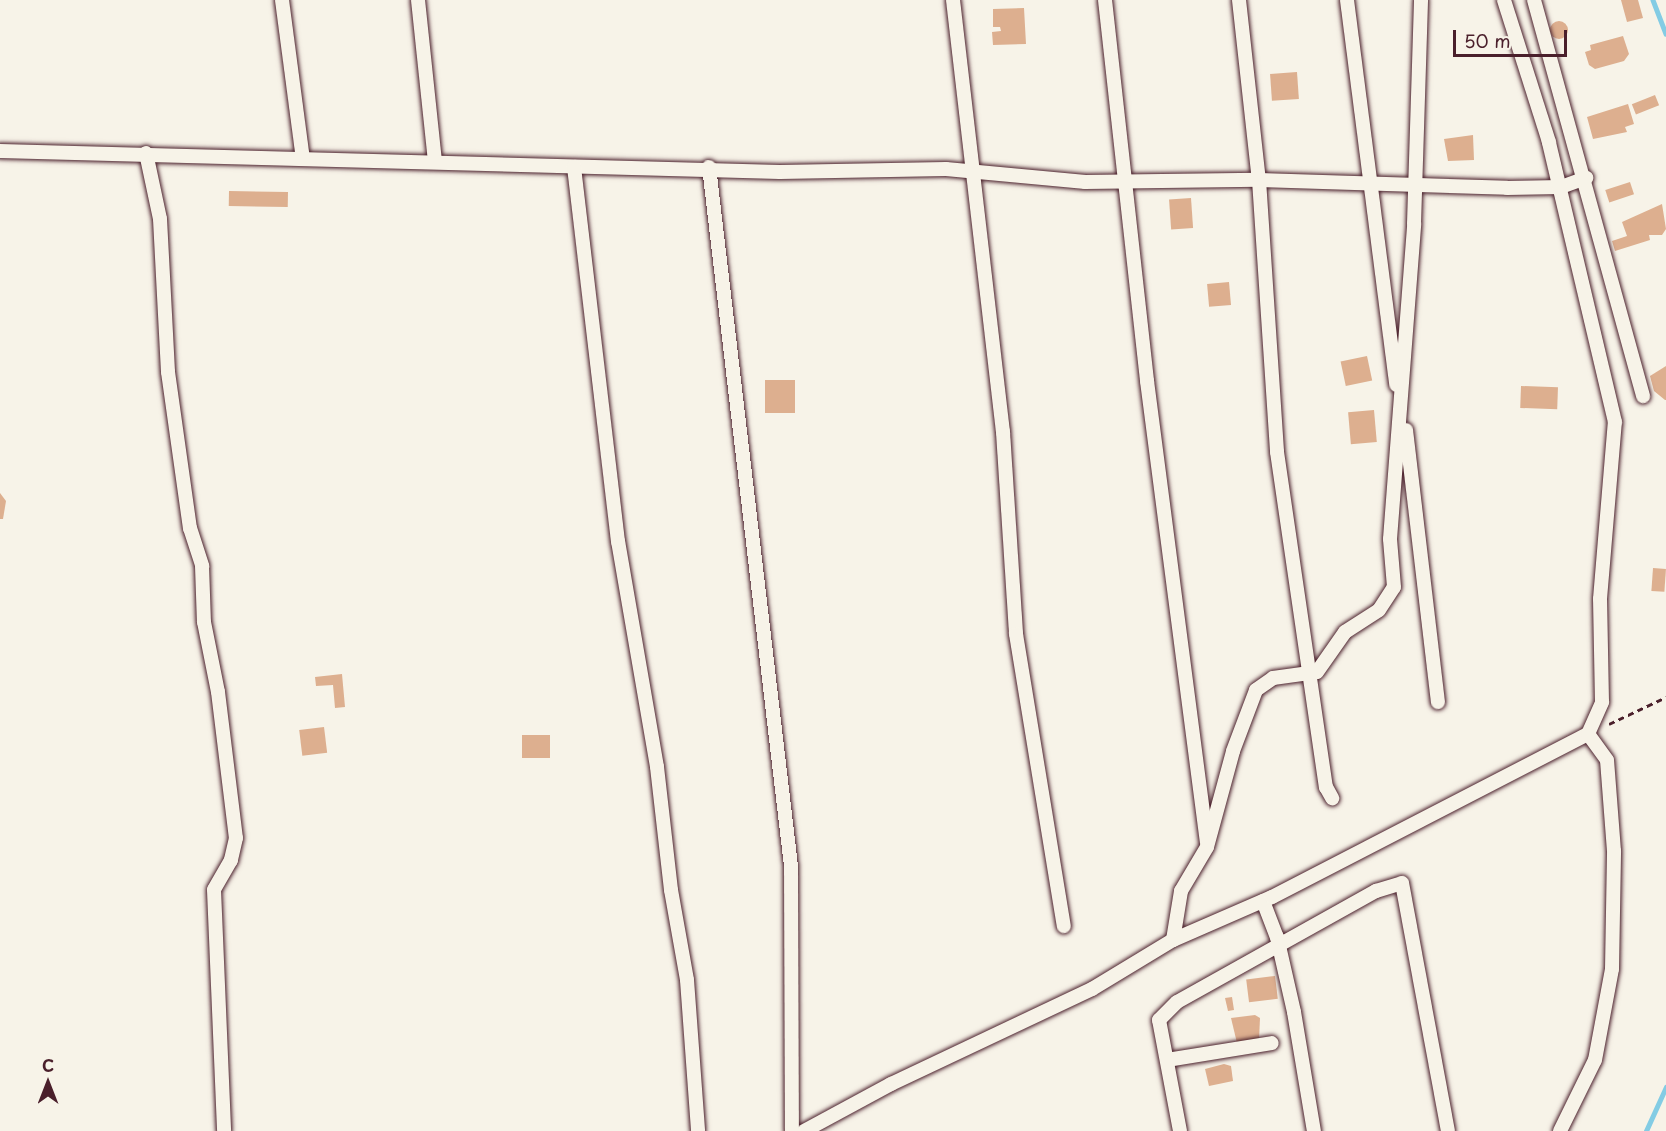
<!DOCTYPE html>
<meta charset="utf-8">
<style>
body{margin:0}
#map{position:relative;width:1666px;height:1131px;overflow:hidden;background:#f7f3e8;font-family:"Playpen Sans",sans-serif}
div>[style]{position:absolute}
[style*='--x']{left:calc(var(--x)*1px);top:calc(var(--y)*1px);width:calc(var(--w)*1px);rotate:calc(var(--a)*1deg)}
.stream>*{height:4.5px;margin:-2.25px;padding:0 2.25px;transform-origin:2.25px;border-radius:2.25px;background:#83cce4}
.building>*{inset:0;background:#ddaf8f;transform-origin:0 0}
.round{border-radius:50%}
.path>*{height:3px;margin-top:-1.5px;transform-origin:0;background:repeating-linear-gradient(90deg,#4a1f2b 0 6px,transparent 0 10.5px)}
.roads{filter:drop-shadow(0 0 2px #4a1f2b) drop-shadow(0 0 2px #4a1f2b)}
.minor>*{height:14px;margin:-7px;padding:0 7px;transform-origin:7px;border-radius:7px;background:#f7f3e8}
span{translate:-50% -50%;white-space:nowrap;text-align:center;line-height:1.15;-webkit-text-stroke:4.5px #f7f3e8;paint-order:stroke}
.north{position:absolute;left:18px;top:1053px;width:60px;height:60px;-webkit-text-stroke:4px #f7f3e8;paint-order:stroke;rotate:0deg;font-size:16px;font-weight:700;line-height:24px;text-align:center;color:#4a1f2b}
.north::after{content:'';display:block;margin:auto;width:21px;height:27px;background:#4a1f2b;clip-path:polygon(50% 0,100% 100%,50% 72%,0 100%)}
.scale{position:absolute;left:1453px;top:30px;width:114px;height:27px;box-sizing:border-box;border:3px solid #4a1f2b;border-top:0;padding-left:8px;font-size:18px;line-height:21px;white-space:nowrap;color:#4a1f2b;-webkit-text-stroke:4px #f7f3e8;paint-order:stroke}
</style>
<div id="map">
<div class="stream">
<i style="--x:1653;--y:0;--w:36;--a:69"></i>
<i style="--x:1646;--y:1131;--w:48;--a:-65.6"></i>
</div>
<div class="building">
<i style="clip-path:polygon(1621px 0,1638px 0,1643px 18px,1627px 22px)"></i>
<i style="clip-path:polygon(1024px 8px,1026px 44px,993px 45px,992px 32px,1001px 31px,1000px 27px,993px 27px,993px 9px)"></i>
<i class="round" style="left:1550px;top:21px;width:18px;height:18px"></i>
<i style="clip-path:polygon(1623px 36px,1629px 54px,1624px 61px,1595px 69px,1589px 65px,1585px 52px,1591px 50px,1590px 45px)"></i>
<i style="left:1297px;top:72px;width:27px;height:27px;rotate:86deg"></i>
<i style="left:1655px;top:95px;width:11px;height:25px;rotate:68deg"></i>
<i style="clip-path:polygon(1628px 104px,1634px 124px,1625px 127px,1627px 132px,1593px 139px,1587px 117px)"></i>
<i style="clip-path:polygon(1473px 135px,1474px 160px,1448px 161px,1444px 139px)"></i>
<i style="left:1630px;top:182px;width:13px;height:26px;rotate:72deg"></i>
<i style="left:229px;top:191px;width:59px;height:15px;rotate:1deg"></i>
<i style="left:1191px;top:198px;width:30px;height:22px;rotate:86deg"></i>
<i style="clip-path:polygon(1662px 204px,1666px 229px,1662px 235px,1649px 235px,1650px 240px,1615px 251px,1612px 241px,1627px 236px,1622px 222px)"></i>
<i style="left:1229px;top:282px;width:23px;height:22px;rotate:85deg"></i>
<i style="left:1367px;top:356px;width:25px;height:27px;rotate:78deg"></i>
<i style="clip-path:polygon(1666px 366px,1666px 400px,1665px 400px,1654px 391px,1650px 376px)"></i>
<i style="left:795px;top:380px;width:33px;height:30px;rotate:90deg"></i>
<i style="left:1521px;top:386px;width:37px;height:22px;rotate:2deg"></i>
<i style="left:1374px;top:410px;width:32px;height:26px;rotate:85deg"></i>
<i style="clip-path:polygon(0 493px,6px 501px,3px 519px,0 519px)"></i>
<i style="left:1653px;top:568px;width:13px;height:23px;rotate:4deg"></i>
<i style="clip-path:polygon(342px 674px,345px 707px,335px 708px,333px 685px,316px 686px,315px 677px)"></i>
<i style="left:324px;top:727px;width:26px;height:25px;rotate:83deg"></i>
<i style="left:522px;top:735px;width:28px;height:23px"></i>
<i style="left:1275px;top:976px;width:23px;height:29px;rotate:83deg"></i>
<i style="clip-path:polygon(1232px 997px,1234px 1010px,1228px 1011px,1225px 998px)"></i>
<i style="clip-path:polygon(1255px 1015px,1260px 1018px,1259px 1040px,1237px 1043px,1231px 1018px)"></i>
<i style="clip-path:polygon(1224px 1064px,1231px 1066px,1233px 1081px,1209px 1086px,1205px 1069px)"></i>
</div>
<div class="path">
<i style="--x:1609;--y:724;--w:63;--a:-25.3"></i>
</div>
<div class="roads">
<div class="minor">
<i style="--x:282;--y:0;--w:160;--a:82.5"></i>
<i style="--x:418;--y:0;--w:162;--a:84"></i>
<i style="--x:953;--y:0;--w:435;--a:83.4"></i>
<i style="--x:1003;--y:432;--w:202;--a:86.3"></i>
<i style="--x:1016;--y:634;--w:296;--a:80.7"></i>
<i style="--x:1105;--y:0;--w:383;--a:83.7"></i>
<i style="--x:1147;--y:381;--w:465;--a:82.6"></i>
<i style="--x:1239;--y:0;--w:181;--a:83.7"></i>
<i style="--x:1259;--y:180;--w:273;--a:86.2"></i>
<i style="--x:1277;--y:452;--w:339;--a:81.7"></i>
<i style="--x:1326;--y:787;--w:13;--a:61"></i>
<i style="--x:1347;--y:0;--w:388;--a:82.7"></i>
<i style="--x:1534;--y:0;--w:411;--a:74.6"></i>
<i style="--x:0;--y:151;--w:780;--a:1.54"></i>
<i style="--x:780;--y:172;--w:166;--a:-1"></i>
<i style="--x:946;--y:169;--w:140;--a:5.3"></i>
<i style="--x:1085;--y:182;--w:174;--a:-0.7"></i>
<i style="--x:1259;--y:180;--w:248;--a:1.8"></i>
<i style="--x:1507;--y:188;--w:54;--a:-1.1"></i>
<i style="--x:1561;--y:187;--w:27;--a:-20"></i>
<i style="--x:146;--y:153;--w:67;--a:78"></i>
<i style="--x:160;--y:219;--w:153;--a:87"></i>
<i style="--x:168;--y:372;--w:158;--a:82"></i>
<i style="--x:190;--y:528;--w:40;--a:72"></i>
<i style="--x:202;--y:566;--w:56;--a:88"></i>
<i style="--x:204;--y:622;--w:71;--a:78.7"></i>
<i style="--x:218;--y:692;--w:147;--a:83"></i>
<i style="--x:236;--y:838;--w:23;--a:103"></i>
<i style="--x:231;--y:860;--w:34;--a:120"></i>
<i style="--x:214;--y:890;--w:241;--a:87.6"></i>
<i style="--x:574;--y:167;--w:377;--a:83.3"></i>
<i style="--x:618;--y:541;--w:229;--a:80.2"></i>
<i style="--x:657;--y:767;--w:124;--a:83.5"></i>
<i style="--x:671;--y:890;--w:91;--a:79.9"></i>
<i style="--x:687;--y:980;--w:151;--a:85.8"></i>
<i style="--x:709;--y:167;--w:704;--a:83.31"></i>
<i style="--x:791;--y:866;--w:265;--a:89.8"></i>
<i style="--x:1406;--y:430;--w:274;--a:83.3"></i>
<i style="--x:1263;--y:901;--w:39;--a:69"></i>
<i style="--x:1277;--y:937;--w:77;--a:77.2"></i>
<i style="--x:1294;--y:1012;--w:121;--a:80.5"></i>
<i style="--x:1173;--y:940;--w:50;--a:-80.7"></i>
<i style="--x:1181;--y:891;--w:51;--a:-59.4"></i>
<i style="--x:1207;--y:847;--w:99;--a:-74.8"></i>
<i style="--x:1233;--y:751;--w:65;--a:-69.3"></i>
<i style="--x:1256;--y:690;--w:21;--a:-35"></i>
<i style="--x:1273;--y:678;--w:44;--a:-7.8"></i>
<i style="--x:1317;--y:672;--w:49;--a:-55"></i>
<i style="--x:1345;--y:632;--w:40;--a:-32.9"></i>
<i style="--x:1379;--y:610;--w:27;--a:-57"></i>
<i style="--x:1394;--y:587;--w:48;--a:-94.8"></i>
<i style="--x:1390;--y:539;--w:316;--a:-85.6"></i>
<i style="--x:1414;--y:224;--w:224;--a:-88.2"></i>
<i style="--x:1167;--y:1060;--w:106;--a:-9.2"></i>
<i style="--x:804;--y:1131;--w:99;--a:-28.4"></i>
<i style="--x:891;--y:1084;--w:222;--a:-25.3"></i>
<i style="--x:1092;--y:989;--w:95;--a:-31.2"></i>
<i style="--x:1173;--y:940;--w:108;--a:-23.5"></i>
<i style="--x:1272;--y:897;--w:356;--a:-27.3"></i>
<i style="--x:1588;--y:734;--w:35;--a:-66"></i>
<i style="--x:1602;--y:702;--w:103;--a:-91.1"></i>
<i style="--x:1600;--y:599;--w:178;--a:-85.2"></i>
<i style="--x:1615;--y:422;--w:288;--a:-103.3"></i>
<i style="--x:1549;--y:142;--w:149;--a:-107.6"></i>
<i style="--x:1180;--y:1131;--w:113;--a:-100.7"></i>
<i style="--x:1159;--y:1020;--w:25;--a:-45"></i>
<i style="--x:1177;--y:1002;--w:228;--a:-29.2"></i>
<i style="--x:1376;--y:891;--w:27;--a:-17"></i>
<i style="--x:1402;--y:883;--w:252;--a:79.5"></i>
<i style="--x:1560;--y:1131;--w:79;--a:-63.8"></i>
<i style="--x:1595;--y:1060;--w:93;--a:-79.4"></i>
<i style="--x:1612;--y:969;--w:118;--a:-89"></i>
<i style="--x:1614;--y:851;--w:91;--a:-94.4"></i>
<i style="--x:1607;--y:760;--w:32;--a:-126"></i>
</div>
</div>
<div class="north">С</div>
<div class="scale">50 m</div>
</div>
